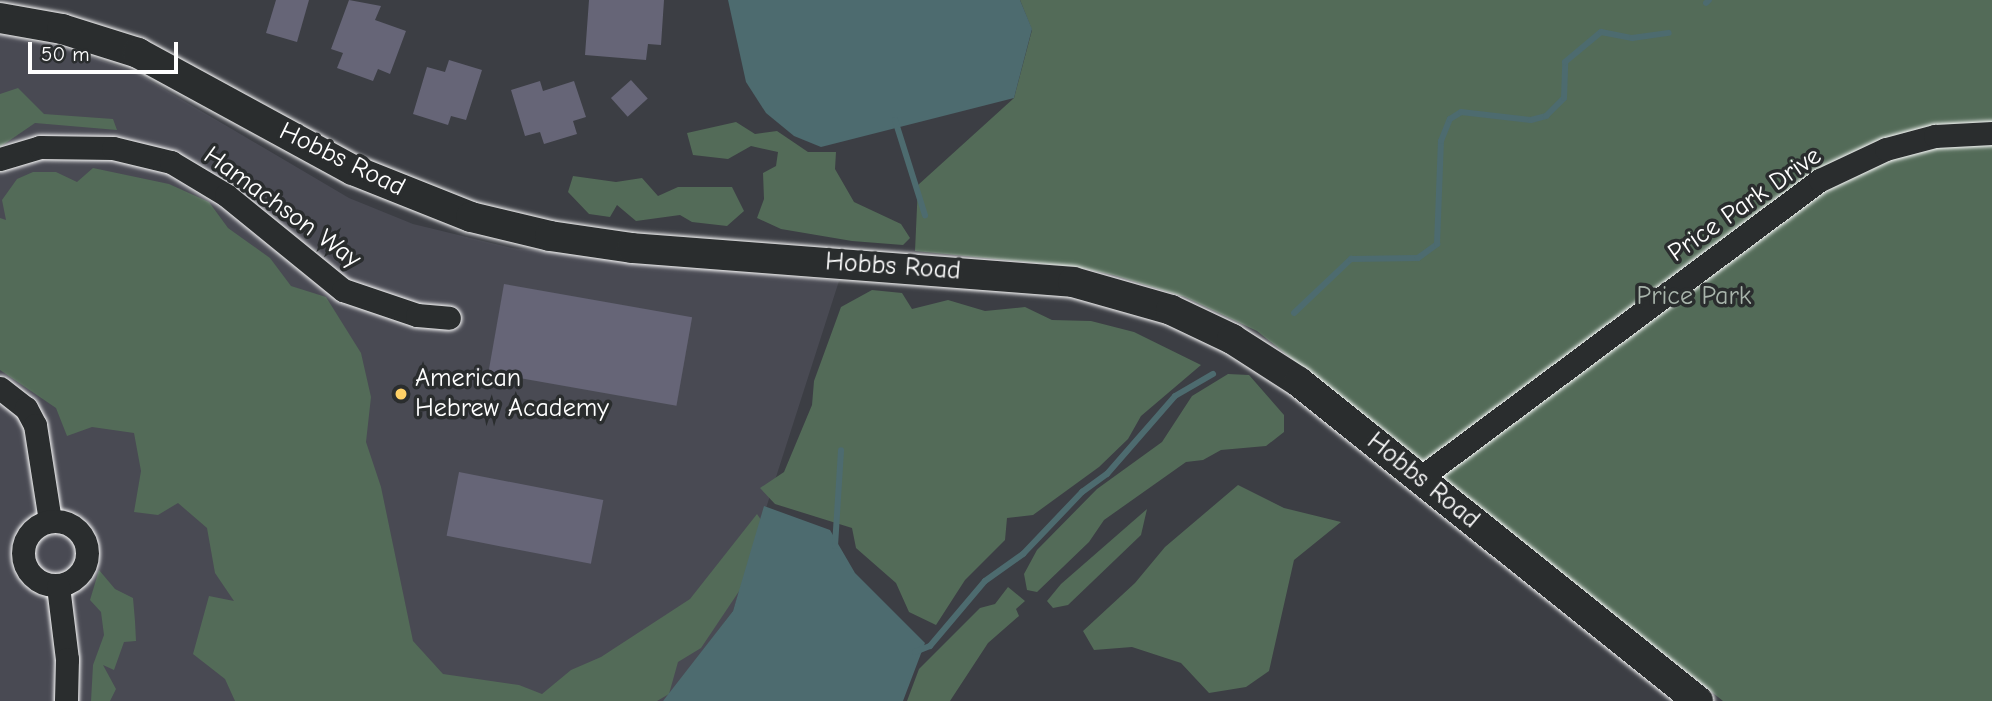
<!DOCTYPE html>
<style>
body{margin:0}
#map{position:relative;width:1992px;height:701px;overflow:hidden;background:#3c3e44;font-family:"Comic Neue",sans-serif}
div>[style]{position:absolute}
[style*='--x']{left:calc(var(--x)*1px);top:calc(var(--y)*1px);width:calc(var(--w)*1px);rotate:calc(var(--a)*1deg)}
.built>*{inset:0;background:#494a53}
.green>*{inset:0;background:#536b58}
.water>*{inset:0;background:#4d6b6f}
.stream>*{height:6px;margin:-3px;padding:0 3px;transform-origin:3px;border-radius:3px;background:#4d6b6f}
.building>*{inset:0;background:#666577;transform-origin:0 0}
.roads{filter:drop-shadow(0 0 2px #fff) drop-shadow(0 0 2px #fff)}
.minor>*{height:23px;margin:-11.5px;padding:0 11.5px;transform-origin:11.5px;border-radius:11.5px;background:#2a2d2e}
.minor>.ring{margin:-11.5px;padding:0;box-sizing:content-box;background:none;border:23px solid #2a2d2e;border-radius:50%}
.tertiary>*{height:30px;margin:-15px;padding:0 15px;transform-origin:15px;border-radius:15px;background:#2a2d2e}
.dots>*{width:19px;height:19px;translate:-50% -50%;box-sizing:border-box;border:4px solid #2a2d2e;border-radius:50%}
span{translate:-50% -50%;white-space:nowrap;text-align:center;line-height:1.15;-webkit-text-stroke:7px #2a2d2e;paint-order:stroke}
.street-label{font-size:26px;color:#fff}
.park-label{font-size:26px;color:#a9b5ac}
.poi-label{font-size:26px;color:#fff}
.left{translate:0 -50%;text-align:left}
.scale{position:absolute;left:28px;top:42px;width:150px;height:32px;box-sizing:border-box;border:4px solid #fff;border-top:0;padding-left:9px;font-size:21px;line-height:24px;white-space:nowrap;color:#fff;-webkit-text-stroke:5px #2a2d2e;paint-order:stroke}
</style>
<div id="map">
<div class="built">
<i style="clip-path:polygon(0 34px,60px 46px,135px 72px,349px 198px,413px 224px,512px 248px,839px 281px,733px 611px,668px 697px,663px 701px,0 701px)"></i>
</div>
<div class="green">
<i style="clip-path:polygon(1020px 0,1992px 0,1992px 701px,1723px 701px,1257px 331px,1185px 297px,1113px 275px,1076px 267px,915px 251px,918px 185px,1014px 98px,1032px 30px)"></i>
<i style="clip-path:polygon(18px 88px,44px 114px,113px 119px,117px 130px,35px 123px,0 147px,0 94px)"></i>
<i style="clip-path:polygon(736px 122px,755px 134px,777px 131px,808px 152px,836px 152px,835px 169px,854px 202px,901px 224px,910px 238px,903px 245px,852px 241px,781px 229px,757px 218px,764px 199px,763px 173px,776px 166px,778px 152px,751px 146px,728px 159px,693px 155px,687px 133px)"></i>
<i style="clip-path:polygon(93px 168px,169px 184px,209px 202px,228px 228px,270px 258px,291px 286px,326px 297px,361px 353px,371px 397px,366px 442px,381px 487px,413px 641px,443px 674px,519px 685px,542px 694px,571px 670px,601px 657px,690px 599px,757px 514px,774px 539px,701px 648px,678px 662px,669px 694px,657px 701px,235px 701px,225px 679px,193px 654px,209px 596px,234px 601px,215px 573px,207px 528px,178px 503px,158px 515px,134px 512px,141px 471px,134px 433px,92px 427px,67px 436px,56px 408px,0 370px,0 218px,6px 220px,2px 200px,17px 179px,33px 172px,56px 172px,77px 182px)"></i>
<i style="clip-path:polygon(573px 176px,616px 182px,642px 178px,658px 196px,678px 187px,732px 187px,744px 211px,727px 226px,692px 222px,680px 215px,636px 221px,617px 205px,610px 217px,589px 214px,568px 192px)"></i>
<i style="clip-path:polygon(872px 290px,902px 293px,912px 309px,948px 300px,985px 311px,1025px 307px,1052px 320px,1091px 321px,1134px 332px,1201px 365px,1141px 416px,1128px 439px,1099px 467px,1033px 515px,1007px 518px,1005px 540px,965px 580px,936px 625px,909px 612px,896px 583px,856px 548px,852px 528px,775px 504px,760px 488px,784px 472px,812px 405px,814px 381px,841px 307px)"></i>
<i style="clip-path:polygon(1228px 374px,1249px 375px,1284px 415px,1284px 432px,1266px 446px,1221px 450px,1203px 460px,1186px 462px,1104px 520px,1089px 542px,1037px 592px,1027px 590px,1024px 574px,1037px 550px,1097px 489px,1162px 442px,1192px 396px)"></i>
<i style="clip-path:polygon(1238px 485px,1284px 508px,1341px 522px,1294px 560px,1269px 671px,1246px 687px,1209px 693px,1181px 663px,1132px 647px,1094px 650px,1083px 631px,1135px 583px,1165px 547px)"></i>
<i style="clip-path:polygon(1147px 509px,1141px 535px,1068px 605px,1053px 608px,1047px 601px,1061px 584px)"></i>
<i style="clip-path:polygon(99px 570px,115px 589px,133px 598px,135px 621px,136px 641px,124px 642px,114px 670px,103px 665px,116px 689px,110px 701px,91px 701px,93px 665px,104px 635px,101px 612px,90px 600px)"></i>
<i style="clip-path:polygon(1008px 587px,1025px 601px,1016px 609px,1019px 616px,988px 643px,950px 701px,907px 701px,919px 669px,980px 608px,995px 604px)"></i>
</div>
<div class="water">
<i style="clip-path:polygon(728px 0,1020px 0,1032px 29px,1014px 98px,821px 147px,794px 136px,766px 113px,746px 82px)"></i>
<i style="clip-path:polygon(764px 506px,830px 530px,855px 573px,925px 643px,903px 701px,663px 701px,733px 611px)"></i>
</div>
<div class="stream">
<i style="--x:1706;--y:3;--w:4;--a:-45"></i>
<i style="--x:895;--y:120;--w:100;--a:72.5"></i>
<i style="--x:1294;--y:313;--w:79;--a:-43.5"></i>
<i style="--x:1351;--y:259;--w:67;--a:-0.9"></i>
<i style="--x:1418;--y:258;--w:24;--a:-36"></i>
<i style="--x:1437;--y:244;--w:103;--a:-87.8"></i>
<i style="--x:1441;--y:141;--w:24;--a:-68"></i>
<i style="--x:1450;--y:119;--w:13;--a:-32"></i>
<i style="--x:1461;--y:112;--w:70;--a:6.5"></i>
<i style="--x:1531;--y:120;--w:16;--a:-15"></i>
<i style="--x:1546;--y:116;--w:25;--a:-45"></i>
<i style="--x:1564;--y:98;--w:36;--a:-88"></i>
<i style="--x:1565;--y:62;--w:47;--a:-39.8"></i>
<i style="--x:1601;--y:32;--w:32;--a:11"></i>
<i style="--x:1632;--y:38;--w:37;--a:-8"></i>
<i style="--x:835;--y:546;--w:96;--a:-86.4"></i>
<i style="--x:915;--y:652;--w:16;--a:-22"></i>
<i style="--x:930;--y:646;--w:85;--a:-49.8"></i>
<i style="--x:985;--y:581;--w:47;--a:-35.4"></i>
<i style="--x:1023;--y:554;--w:86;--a:-46.4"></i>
<i style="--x:1082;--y:492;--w:31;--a:-36"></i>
<i style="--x:1107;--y:474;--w:103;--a:-48.9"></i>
<i style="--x:1175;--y:396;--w:44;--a:-30.1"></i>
</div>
<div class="building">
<i style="clip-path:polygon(276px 0,309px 0,297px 42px,266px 33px)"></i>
<i style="clip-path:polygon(349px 0,381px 6px,375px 20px,406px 31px,390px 74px,378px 69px,373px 81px,337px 68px,343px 53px,331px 49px)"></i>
<i style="clip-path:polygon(589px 0,664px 0,661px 45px,648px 44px,646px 60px,585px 55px)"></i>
<i style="clip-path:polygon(449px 60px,482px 70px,466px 120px,451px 116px,448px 125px,413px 114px,427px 67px,445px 72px)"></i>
<i style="left:631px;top:80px;width:25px;height:27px;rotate:48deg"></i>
<i style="clip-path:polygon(540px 81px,543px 91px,574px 81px,586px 117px,573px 121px,577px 134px,544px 144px,540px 132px,525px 136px,511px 90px)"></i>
<i style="left:504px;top:284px;width:191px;height:90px;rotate:10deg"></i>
<i style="left:459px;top:472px;width:147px;height:65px;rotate:11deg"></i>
</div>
<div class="roads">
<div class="minor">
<i style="--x:0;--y:159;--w:42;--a:-16.7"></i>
<i style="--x:40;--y:147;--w:73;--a:0.8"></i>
<i style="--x:113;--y:148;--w:60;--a:13.6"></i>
<i style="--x:171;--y:162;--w:64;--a:31"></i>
<i style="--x:226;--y:195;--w:151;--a:39.1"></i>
<i style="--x:343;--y:290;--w:78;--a:18.7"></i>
<i style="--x:417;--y:315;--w:32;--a:5"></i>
<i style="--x:0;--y:388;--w:33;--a:38"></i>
<i style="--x:26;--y:408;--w:19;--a:62"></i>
<i style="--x:35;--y:425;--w:97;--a:81.1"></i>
<i style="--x:1420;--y:478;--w:499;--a:-36.7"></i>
<i style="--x:1820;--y:180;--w:73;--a:-25.2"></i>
<i style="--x:1886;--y:149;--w:51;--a:-14.9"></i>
<i style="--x:1935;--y:136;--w:57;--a:-3"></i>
<i class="ring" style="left:23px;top:521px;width:41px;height:41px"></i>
<i style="--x:58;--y:586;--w:74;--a:83"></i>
<i style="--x:67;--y:659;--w:42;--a:91.4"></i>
</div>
<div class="tertiary">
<i style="--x:0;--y:18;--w:63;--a:10.1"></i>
<i style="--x:62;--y:29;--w:80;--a:17.5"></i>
<i style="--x:138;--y:53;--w:245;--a:28.6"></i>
<i style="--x:353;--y:170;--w:127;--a:21.7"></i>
<i style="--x:471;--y:217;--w:81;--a:13.5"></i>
<i style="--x:550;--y:236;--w:83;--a:8.3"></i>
<i style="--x:632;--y:248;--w:442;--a:4.4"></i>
<i style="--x:1073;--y:282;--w:102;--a:15.9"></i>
<i style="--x:1171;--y:310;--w:68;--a:25.4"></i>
<i style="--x:1232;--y:339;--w:80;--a:32.7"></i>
<i style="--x:1299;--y:382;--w:511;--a:38.64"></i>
</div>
</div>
<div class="dots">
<i style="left:401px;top:394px;background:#ffd166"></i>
</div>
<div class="street-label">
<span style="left:342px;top:160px;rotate:26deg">Hobbs Road</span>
<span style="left:1745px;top:205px;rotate:-35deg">Price Park Drive</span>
<span style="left:282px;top:208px;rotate:36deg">Hamachson Way</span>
<span style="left:893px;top:267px;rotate:4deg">Hobbs Road</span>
<span style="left:1423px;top:481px;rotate:39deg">Hobbs Road</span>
</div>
<div class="park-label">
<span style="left:1694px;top:297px">Price Park</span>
</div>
<div class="poi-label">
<span class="left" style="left:415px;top:394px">American<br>Hebrew Academy</span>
</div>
<div class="scale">50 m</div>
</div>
